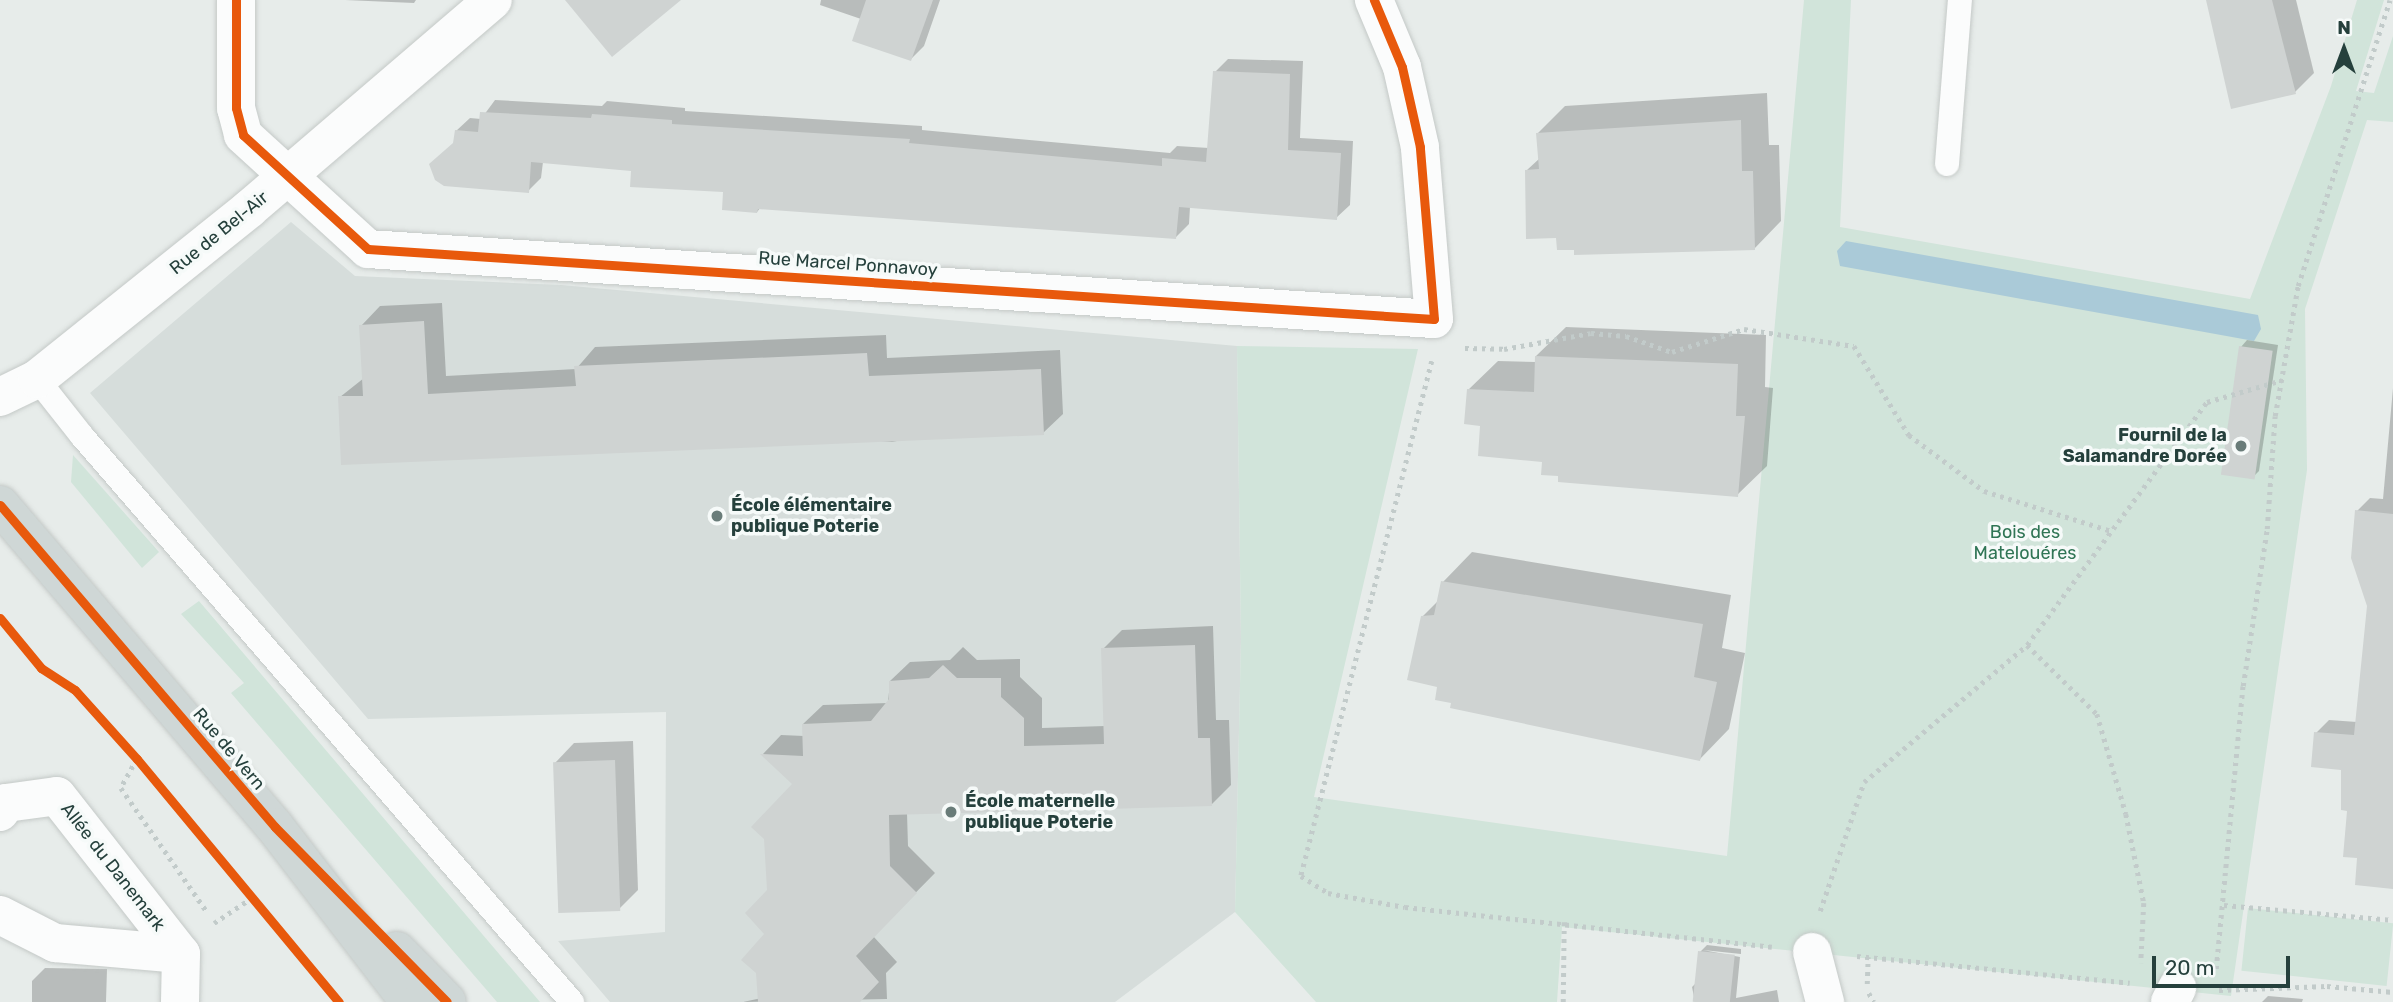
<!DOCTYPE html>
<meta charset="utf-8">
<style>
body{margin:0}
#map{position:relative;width:2393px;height:1002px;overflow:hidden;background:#e7ecea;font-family:Rubik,sans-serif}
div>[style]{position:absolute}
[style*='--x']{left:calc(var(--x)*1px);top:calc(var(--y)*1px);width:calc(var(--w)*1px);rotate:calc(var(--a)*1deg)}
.built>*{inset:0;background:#d6dddb}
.green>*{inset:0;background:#d1e4da;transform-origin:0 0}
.water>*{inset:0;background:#aacad8}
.shadow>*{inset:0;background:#0003}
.building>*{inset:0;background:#cfd3d2;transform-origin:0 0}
.path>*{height:4.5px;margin-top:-2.25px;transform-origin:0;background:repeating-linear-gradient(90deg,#c2cbca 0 3.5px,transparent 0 8.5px)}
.roads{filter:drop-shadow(0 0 2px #c4c9c7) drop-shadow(0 0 2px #c4c9c7)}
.service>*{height:24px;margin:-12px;padding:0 12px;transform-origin:12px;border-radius:12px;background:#fbfcfc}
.minor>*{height:38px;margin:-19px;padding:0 19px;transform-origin:19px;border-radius:19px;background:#fbfcfc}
.primary>*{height:38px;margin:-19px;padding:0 19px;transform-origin:19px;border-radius:19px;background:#cfd7d6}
.cycleway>*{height:9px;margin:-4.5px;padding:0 4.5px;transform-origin:4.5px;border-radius:4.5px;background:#e8590c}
.dots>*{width:19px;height:19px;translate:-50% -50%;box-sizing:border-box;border:4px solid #f6faf9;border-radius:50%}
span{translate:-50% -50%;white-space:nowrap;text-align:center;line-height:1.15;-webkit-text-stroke:7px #f6faf9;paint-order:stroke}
.street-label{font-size:18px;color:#25403c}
.poi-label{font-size:18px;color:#25403c;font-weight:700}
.right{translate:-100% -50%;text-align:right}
.left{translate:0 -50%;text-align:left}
.park-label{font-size:18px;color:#307555}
.north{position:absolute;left:2309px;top:14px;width:70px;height:70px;-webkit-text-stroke:5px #f6faf9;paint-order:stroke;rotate:0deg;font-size:19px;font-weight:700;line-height:28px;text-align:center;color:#25403c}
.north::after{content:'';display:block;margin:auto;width:24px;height:32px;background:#25403c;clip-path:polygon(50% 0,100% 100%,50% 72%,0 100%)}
.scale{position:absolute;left:2152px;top:956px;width:138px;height:32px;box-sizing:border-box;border:4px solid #25403c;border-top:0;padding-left:9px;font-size:21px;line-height:24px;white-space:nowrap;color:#25403c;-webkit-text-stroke:5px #f6faf9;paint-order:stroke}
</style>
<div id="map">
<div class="built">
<i style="clip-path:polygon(291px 222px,355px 276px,561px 285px,1237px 346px,1241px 639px,1235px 912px,1115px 1002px,610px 1002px,558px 941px,665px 932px,666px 712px,368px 719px,90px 393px)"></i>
</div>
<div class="green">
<i style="clip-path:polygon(1804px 0,1851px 0,1840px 227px,2250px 299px,2331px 86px,2357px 0,2384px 0,2356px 91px,2374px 93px,2393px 36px,2393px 122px,2367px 120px,2305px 309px,2307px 470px,2231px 996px,1562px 927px,1557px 1002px,1316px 1002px,1235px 912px,1241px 639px,1237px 346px,1418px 349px,1314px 797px,1727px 856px)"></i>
<i style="clip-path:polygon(73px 455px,159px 552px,142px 568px,71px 482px)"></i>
<i style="clip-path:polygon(199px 601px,540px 1002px,497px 1002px,231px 693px,244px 683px,181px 614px)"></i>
<i style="left:2248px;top:908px;width:146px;height:63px;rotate:6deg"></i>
</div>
<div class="water">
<i style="clip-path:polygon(1846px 241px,2258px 315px,2261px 329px,2254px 341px,1840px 266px,1837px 251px)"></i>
</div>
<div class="shadow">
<i style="clip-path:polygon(345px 0,416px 0,414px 3px)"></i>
<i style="clip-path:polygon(821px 0,940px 0,924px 46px,911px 59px,861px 19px,820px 5px)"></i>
<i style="clip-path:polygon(2209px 0,2296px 0,2314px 73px,2295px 92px)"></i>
<i style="clip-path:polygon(1228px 59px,1303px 61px,1300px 138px,1353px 141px,1350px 205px,1336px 218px,1190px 207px,1189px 224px,1176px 237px,761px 207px,757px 212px,725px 191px,633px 170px,543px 162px,541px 178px,528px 191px,455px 142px,456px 131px,470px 118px,481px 119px,495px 100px,602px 106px,607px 101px,685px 108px,685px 111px,922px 126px,922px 130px,1170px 153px,1177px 146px,1209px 148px,1215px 72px)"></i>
<i style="clip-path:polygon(1767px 93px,1769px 145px,1779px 145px,1781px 221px,1754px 249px,1576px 248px,1558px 236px,1527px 170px,1540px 158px,1538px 133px,1565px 106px)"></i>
<i style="clip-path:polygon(442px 303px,446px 376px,576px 369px,595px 347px,886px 335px,887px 358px,1060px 350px,1063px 414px,1043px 433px,921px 436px,892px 442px,340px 397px,364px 378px,361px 326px,380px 306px)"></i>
<i style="clip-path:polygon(1566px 327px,1766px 335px,1765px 387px,1773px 388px,1767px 466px,1737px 495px,1560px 475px,1544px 460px,1482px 424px,1468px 390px,1498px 361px,1536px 362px,1536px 356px)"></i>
<i style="clip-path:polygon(2247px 340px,2278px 345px,2259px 471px,2253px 477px,2241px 347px)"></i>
<i style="clip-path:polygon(2393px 388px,2393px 887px,2359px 857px,2343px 769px,2316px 733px,2329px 720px,2357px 722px,2368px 603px,2357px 511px,2370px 498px,2383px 499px)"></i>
<i style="clip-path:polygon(1472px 552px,1731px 595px,1722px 648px,1745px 653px,1729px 729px,1700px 759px,1453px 702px,1439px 685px,1422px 617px,1439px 600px,1443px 582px)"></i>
<i style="clip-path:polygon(1213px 626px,1216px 720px,1229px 720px,1231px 785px,1212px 804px,907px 813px,908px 846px,935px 873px,873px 936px,897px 962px,886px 973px,887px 999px,743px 1002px,780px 994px,766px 934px,768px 891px,794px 784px,763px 754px,781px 735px,804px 736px,803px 724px,823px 705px,888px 703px,890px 681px,910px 662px,950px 660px,963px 647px,977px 660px,1020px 659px,1020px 677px,1042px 698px,1042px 728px,1105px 726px,1103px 649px,1122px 630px)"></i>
<i style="clip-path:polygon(633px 741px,638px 890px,619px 909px,555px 763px,574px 743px)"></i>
<i style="clip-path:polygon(1707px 945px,1741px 949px,1741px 954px,1703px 950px,1740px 957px,1736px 998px,1777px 990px,1779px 1002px,1695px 1002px,1692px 987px,1697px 982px,1700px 952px)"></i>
<i style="clip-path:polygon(45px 968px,107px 969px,106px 1002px,32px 1002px,32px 981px)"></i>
<i style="clip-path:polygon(2268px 996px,2303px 999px,2302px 1002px,2262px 1002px)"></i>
</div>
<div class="building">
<i style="clip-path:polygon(565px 0,681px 0,612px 57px)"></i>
<i style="clip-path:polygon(866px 0,933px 0,911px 61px,852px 41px)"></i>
<i style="clip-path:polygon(2206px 0,2272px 0,2296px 94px,2231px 109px)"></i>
<i style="clip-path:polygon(1213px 71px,1290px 74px,1288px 150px,1341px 153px,1337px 220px,1179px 207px,1176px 239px,758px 209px,757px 213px,722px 210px,723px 192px,630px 187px,631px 171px,531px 162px,529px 193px,444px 186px,435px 180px,429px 164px,453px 143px,455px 130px,478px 132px,480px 112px,591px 118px,592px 114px,672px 120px,672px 124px,910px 139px,909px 143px,1162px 166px,1162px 158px,1206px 162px)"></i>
<i style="clip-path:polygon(1741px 120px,1742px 171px,1753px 171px,1755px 250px,1574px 255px,1574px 250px,1557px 250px,1556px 238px,1526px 239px,1525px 170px,1539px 169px,1536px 133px)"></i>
<i style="clip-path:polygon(424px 321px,428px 394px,576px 386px,574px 366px,867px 353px,869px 376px,1041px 369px,1044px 435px,341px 465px,338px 396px,363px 396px,359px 325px)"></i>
<i style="left:2239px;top:346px;width:34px;height:130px;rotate:8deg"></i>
<i style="clip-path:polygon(1535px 356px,1738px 364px,1736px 416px,1745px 416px,1738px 497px,1558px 482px,1558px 476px,1541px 475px,1542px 462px,1478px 456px,1480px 426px,1464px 424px,1467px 389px,1534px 392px)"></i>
<i style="clip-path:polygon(2355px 510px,2393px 514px,2393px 889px,2355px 885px,2357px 858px,2343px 857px,2347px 811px,2341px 810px,2341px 770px,2311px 767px,2314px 732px,2354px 735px,2367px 606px,2351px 558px)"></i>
<i style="clip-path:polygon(1441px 581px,1703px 624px,1694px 677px,1717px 682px,1700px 761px,1450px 708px,1451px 703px,1435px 700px,1437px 687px,1407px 680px,1421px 616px,1434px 615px)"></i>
<i style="clip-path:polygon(1195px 645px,1198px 738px,1210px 738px,1212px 806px,889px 815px,890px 866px,917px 893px,856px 956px,879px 982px,860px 1002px,758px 1002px,756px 973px,741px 960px,764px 934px,745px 913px,767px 890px,764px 839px,751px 827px,792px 784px,760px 754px,803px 756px,802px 724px,871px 721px,889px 699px,889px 681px,929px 678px,943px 665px,957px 678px,1001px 678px,1001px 697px,1024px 718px,1024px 746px,1104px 744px,1101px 648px)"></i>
<i style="left:615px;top:760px;width:151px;height:62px;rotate:88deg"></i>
<i style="left:1698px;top:951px;width:37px;height:51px;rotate:6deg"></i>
</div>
<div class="path">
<i style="--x:1465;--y:348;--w:39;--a:1"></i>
<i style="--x:1504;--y:349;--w:88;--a:-10.4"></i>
<i style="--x:1591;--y:333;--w:35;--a:5"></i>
<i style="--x:1626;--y:336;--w:49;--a:19.2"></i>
<i style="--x:1672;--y:352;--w:76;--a:-17.7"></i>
<i style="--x:1744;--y:329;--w:111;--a:8.8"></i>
<i style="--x:1854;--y:346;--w:105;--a:58.3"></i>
<i style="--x:1909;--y:435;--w:94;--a:36.7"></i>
<i style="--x:1984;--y:491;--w:134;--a:17.4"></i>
<i style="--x:1432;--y:361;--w:531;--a:104.27"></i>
<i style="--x:1301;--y:876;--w:32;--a:32"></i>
<i style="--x:1328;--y:893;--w:78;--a:10.3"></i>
<i style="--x:1405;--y:907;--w:369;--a:6.2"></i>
<i style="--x:2027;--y:645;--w:98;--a:44.6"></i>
<i style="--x:2097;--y:714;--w:104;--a:73.8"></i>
<i style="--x:2126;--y:814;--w:91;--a:78.6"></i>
<i style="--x:2144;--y:903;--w:60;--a:92.9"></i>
<i style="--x:137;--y:759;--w:33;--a:119"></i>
<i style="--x:121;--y:788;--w:152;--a:55.2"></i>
<i style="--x:2224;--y:905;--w:170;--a:5.1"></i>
<i style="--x:1820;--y:911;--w:136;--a:-71.2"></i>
<i style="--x:1864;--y:782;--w:213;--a:-40"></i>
<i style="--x:2027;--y:645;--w:302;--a:-53.5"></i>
<i style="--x:2207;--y:402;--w:78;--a:-16.3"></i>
<i style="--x:214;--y:923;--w:47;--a:-33.7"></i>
<i style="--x:1857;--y:956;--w:274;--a:5.6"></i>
<i style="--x:2216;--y:969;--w:284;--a:-84.6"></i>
<i style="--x:2243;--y:686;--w:159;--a:-81.3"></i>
<i style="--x:2267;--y:529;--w:113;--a:-86"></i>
<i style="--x:2275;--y:416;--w:132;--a:-80"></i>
<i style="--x:2298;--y:286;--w:300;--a:-72.2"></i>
<i style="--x:1867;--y:984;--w:27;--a:-88"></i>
<i style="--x:2219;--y:990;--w:108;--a:-2.1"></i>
<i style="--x:2327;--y:986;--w:66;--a:5.2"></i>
<i style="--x:1869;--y:993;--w:10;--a:61"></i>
<i style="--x:1563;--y:1002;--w:80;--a:-89.3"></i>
</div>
<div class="roads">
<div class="service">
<i style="--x:1947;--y:164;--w:165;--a:-85.5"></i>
<i style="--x:37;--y:379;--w:73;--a:51.7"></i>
<i style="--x:82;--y:436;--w:749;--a:49.12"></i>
</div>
<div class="minor">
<i style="--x:236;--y:0;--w:108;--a:90"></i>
<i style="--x:236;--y:108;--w:28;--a:75"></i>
<i style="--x:243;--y:135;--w:169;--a:42.4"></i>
<i style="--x:368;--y:249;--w:1068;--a:3.76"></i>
<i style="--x:1434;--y:319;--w:173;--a:-94.7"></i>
<i style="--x:1420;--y:147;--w:82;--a:-102.7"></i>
<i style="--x:1402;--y:67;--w:73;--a:-112.7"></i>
<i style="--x:0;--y:397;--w:41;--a:-25.9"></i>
<i style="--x:37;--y:379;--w:272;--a:-38.7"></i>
<i style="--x:249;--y:209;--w:321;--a:-40.6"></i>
<i style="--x:0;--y:812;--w:11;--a:-56"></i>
<i style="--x:6;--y:803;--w:51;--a:-7.8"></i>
<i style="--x:57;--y:796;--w:201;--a:51.9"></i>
<i style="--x:181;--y:954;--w:48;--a:91.2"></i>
<i style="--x:0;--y:915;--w:62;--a:27"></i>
<i style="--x:55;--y:943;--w:126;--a:5"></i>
<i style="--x:1812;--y:952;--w:52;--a:75.4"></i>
<i style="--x:2170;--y:1002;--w:16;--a:-63"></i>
</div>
<div class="primary">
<i style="--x:0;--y:505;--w:423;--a:49.5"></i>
<i style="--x:275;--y:827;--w:221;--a:52.4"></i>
<i style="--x:397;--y:951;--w:71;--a:45.6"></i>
</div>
</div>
<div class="cycleway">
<i style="--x:236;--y:0;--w:108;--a:90"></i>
<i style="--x:236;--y:108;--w:28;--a:75"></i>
<i style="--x:243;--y:135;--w:169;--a:42.4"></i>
<i style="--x:368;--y:249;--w:1068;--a:3.76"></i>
<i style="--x:1434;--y:319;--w:173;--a:-94.7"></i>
<i style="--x:1420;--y:147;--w:82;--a:-102.7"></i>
<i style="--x:1402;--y:67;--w:73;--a:-112.7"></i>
<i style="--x:0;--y:505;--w:423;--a:49.5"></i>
<i style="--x:275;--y:827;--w:245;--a:45.5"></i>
<i style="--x:0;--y:618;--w:65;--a:50.6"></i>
<i style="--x:41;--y:668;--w:40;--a:32.9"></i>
<i style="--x:75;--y:690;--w:93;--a:48.1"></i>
<i style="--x:137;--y:759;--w:316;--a:50.3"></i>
</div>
<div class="dots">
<i style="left:2241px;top:446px;background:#697c79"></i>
<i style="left:717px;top:516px;background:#697c79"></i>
<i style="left:951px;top:812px;background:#697c79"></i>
</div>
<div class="street-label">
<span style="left:219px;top:233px;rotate:-39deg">Rue de Bel-Air</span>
<span style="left:848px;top:264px;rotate:4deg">Rue Marcel Ponnavoy</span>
<span style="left:229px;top:749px;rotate:50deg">Rue de Vern</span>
<span style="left:113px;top:867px;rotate:52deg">Allée du Danemark</span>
</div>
<div class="poi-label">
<span class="right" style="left:2227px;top:446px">Fournil de la<br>Salamandre Dorée</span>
<span class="left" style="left:731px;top:516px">École élémentaire<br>publique Poterie</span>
<span class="left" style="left:965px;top:812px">École maternelle<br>publique Poterie</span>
</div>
<div class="park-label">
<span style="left:2025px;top:543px">Bois des<br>Matelouéres</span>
</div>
<div class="north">N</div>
<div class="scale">20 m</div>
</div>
